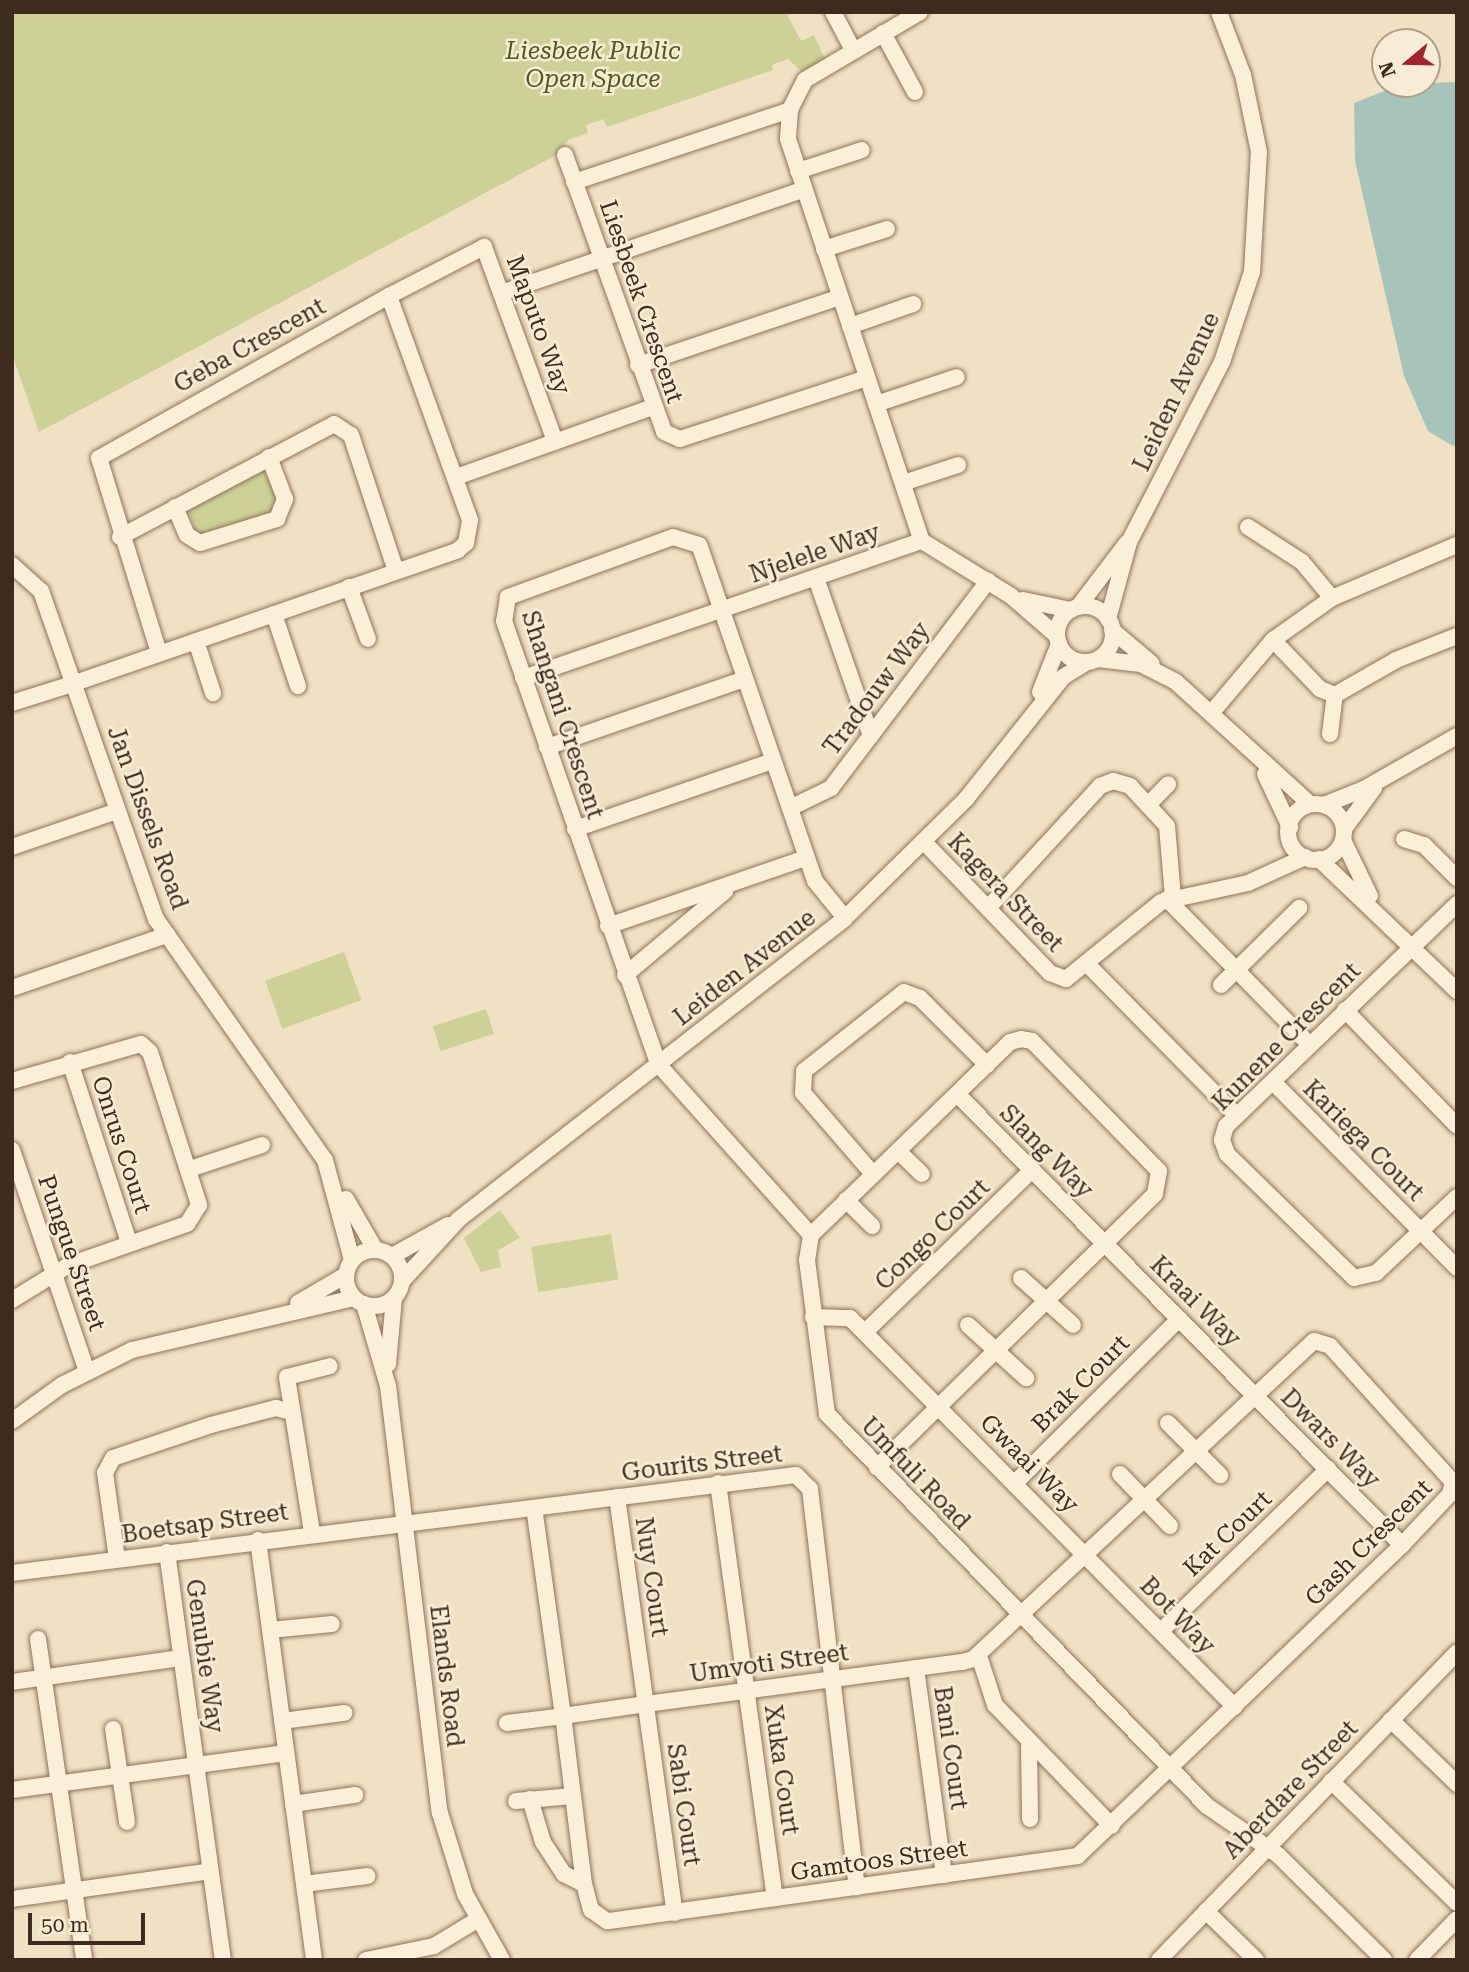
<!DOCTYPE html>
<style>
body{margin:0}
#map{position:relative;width:1469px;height:1972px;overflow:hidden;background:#f1e1c4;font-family:"Roboto Serif",serif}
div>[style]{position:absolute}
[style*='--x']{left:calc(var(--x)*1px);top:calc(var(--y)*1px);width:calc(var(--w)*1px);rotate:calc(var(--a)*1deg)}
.green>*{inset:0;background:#cdd197;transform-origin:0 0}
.water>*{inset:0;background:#a6c4ba}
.roads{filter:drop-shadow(0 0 2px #8e7259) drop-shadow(0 0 2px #8e7259)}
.minor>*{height:16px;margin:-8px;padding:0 8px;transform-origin:8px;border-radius:8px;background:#fbefd8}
.minor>.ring{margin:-8px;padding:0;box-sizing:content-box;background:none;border:16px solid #fbefd8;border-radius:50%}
span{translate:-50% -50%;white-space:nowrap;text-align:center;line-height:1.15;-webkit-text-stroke:5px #f8ecd4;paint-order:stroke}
.park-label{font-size:24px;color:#505b23;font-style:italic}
.street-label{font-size:24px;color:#3d2b1e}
.frame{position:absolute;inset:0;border:14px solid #3d2b1e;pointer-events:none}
.north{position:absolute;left:1371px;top:28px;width:70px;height:70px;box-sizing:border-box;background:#f8ecd4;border:2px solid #ad9f8b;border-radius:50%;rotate:251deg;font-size:19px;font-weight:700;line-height:28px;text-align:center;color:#3d2b1e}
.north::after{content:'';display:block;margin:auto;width:24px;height:32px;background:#a1242c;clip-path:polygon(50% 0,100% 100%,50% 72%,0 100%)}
.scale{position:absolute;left:28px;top:1913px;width:117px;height:32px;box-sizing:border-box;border:4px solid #3d2b1e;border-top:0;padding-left:9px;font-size:21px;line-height:24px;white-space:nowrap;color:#3d2b1e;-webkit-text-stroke:5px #f8ecd4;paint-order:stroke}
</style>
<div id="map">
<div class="green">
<i style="clip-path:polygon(12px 12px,786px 12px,801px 41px,814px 35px,825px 59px,802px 72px,788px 59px,772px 65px,773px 70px,607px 127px,604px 119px,586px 125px,588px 133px,568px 140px,556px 155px,39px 432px,12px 354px)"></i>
<i style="clip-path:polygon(263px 470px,281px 500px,278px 512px,198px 538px,188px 508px)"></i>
<i style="left:344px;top:952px;width:51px;height:84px;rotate:70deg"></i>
<i style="left:486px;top:1009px;width:26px;height:56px;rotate:72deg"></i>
<i style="clip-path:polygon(500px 1210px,520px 1238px,498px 1250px,501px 1267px,481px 1272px,464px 1238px)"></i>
<i style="left:611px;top:1234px;width:46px;height:81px;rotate:81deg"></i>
</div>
<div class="water">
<i style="clip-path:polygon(1457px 82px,1457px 445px,1453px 446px,1428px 431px,1404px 376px,1355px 161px,1354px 103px,1402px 84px)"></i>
</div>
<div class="roads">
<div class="minor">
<i style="--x:833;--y:12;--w:43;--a:62.2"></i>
<i style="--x:920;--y:12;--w:134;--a:149.4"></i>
<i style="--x:805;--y:80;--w:34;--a:117"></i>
<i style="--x:790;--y:110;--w:29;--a:94"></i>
<i style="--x:788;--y:139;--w:424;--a:71.6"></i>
<i style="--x:922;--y:541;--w:105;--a:31.7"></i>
<i style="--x:1011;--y:596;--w:61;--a:41"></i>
<i style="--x:883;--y:33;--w:67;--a:61.5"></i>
<i style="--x:565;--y:155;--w:294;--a:70.3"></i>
<i style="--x:664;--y:432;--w:17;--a:24"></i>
<i style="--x:680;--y:439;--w:197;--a:-18.1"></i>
<i style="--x:798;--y:171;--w:67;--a:-18.2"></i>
<i style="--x:574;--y:182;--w:228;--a:-18.4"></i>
<i style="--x:824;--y:249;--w:66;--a:-17.6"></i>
<i style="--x:504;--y:292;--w:317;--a:-18.9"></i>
<i style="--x:389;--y:296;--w:107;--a:-27.3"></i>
<i style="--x:484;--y:247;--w:207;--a:69.9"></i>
<i style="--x:850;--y:326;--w:67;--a:-19.2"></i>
<i style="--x:638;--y:365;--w:213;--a:-18.6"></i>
<i style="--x:876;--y:404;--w:85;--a:-18.4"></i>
<i style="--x:456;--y:477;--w:209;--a:-19.6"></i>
<i style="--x:903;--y:483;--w:58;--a:-18.1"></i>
<i style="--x:175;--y:507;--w:30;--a:67"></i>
<i style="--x:187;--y:535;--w:15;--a:32"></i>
<i style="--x:200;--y:543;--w:81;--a:-17.3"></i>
<i style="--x:277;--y:519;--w:22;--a:-68"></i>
<i style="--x:285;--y:499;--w:45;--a:-110.9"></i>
<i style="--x:1248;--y:527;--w:64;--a:32.9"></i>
<i style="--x:1302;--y:562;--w:47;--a:50.2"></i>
<i style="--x:120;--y:537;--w:242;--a:-27.8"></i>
<i style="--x:334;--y:424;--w:20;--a:33"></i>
<i style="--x:351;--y:435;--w:143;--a:71.7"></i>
<i style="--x:12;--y:565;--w:39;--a:42"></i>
<i style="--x:41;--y:591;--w:348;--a:70.7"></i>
<i style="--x:156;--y:919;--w:294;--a:55"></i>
<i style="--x:325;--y:1160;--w:104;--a:74.9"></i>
<i style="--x:816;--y:578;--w:167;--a:70.8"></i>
<i style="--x:349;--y:587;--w:55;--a:69.9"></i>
<i style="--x:1023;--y:600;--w:49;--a:11.8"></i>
<i class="ring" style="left:1057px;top:606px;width:40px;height:40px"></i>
<i style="--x:1078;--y:607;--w:81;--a:-52.6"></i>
<i style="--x:274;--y:614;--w:76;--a:71.6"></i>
<i style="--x:1108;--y:619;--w:80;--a:-74.7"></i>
<i style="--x:1129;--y:542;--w:203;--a:-62.7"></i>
<i style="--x:1222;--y:362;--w:95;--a:-71.6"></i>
<i style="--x:1252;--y:272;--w:120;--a:-86.7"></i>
<i style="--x:1259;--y:152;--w:79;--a:-101.7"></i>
<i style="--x:1243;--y:75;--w:67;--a:-110.9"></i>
<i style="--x:1112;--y:630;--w:52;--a:40.4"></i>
<i style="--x:1273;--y:640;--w:68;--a:46.2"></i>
<i style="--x:1320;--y:689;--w:16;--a:22"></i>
<i style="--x:1335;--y:695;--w:70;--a:-29.8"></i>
<i style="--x:1396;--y:660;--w:66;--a:-21.5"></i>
<i style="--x:196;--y:641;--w:55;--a:71.9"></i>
<i style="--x:1098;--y:659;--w:43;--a:6.6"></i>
<i style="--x:1141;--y:664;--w:39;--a:27"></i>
<i style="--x:1176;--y:682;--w:181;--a:42.3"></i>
<i style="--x:523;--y:678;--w:422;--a:-19"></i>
<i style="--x:1040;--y:692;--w:52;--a:-68.4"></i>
<i style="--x:12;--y:703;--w:66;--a:-17.6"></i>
<i style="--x:75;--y:683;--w:405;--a:-19.1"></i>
<i style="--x:458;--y:550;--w:11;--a:-41"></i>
<i style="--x:466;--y:543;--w:23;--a:-80"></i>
<i style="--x:470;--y:520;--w:238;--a:-109.9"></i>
<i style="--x:389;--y:296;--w:332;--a:150.8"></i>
<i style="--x:99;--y:458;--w:204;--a:72.9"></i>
<i style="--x:1213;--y:711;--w:93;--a:-49.8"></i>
<i style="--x:1273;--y:640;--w:72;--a:-35.4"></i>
<i style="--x:1332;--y:598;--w:136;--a:-23"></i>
<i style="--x:1330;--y:734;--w:39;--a:-83"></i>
<i style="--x:547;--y:747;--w:209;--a:-19"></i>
<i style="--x:1265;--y:774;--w:59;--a:64.7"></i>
<i class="ring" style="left:1288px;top:804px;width:40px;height:40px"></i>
<i style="--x:1148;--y:805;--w:29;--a:-46"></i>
<i style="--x:1324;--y:805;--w:43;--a:-21.8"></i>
<i style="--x:1364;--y:789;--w:107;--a:-29.7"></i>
<i style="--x:790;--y:808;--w:46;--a:-26"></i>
<i style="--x:831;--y:788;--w:260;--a:-52.8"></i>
<i style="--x:575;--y:829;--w:209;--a:-19"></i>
<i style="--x:1344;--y:829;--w:51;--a:-53.8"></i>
<i style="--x:1404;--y:839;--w:21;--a:17"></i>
<i style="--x:1424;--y:845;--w:47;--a:45"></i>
<i style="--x:1343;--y:840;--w:62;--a:64.3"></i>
<i style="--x:924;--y:842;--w:182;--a:46.1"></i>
<i style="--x:1050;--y:973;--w:17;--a:21"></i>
<i style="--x:1066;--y:979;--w:122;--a:-39"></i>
<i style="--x:1161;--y:902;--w:89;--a:-12.3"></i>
<i style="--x:1248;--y:883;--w:63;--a:-24.5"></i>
<i style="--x:12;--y:847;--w:111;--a:-18.9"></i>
<i style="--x:1319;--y:859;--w:191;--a:43.7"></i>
<i style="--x:1167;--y:899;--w:204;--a:45.6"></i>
<i style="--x:1457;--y:904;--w:320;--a:136.1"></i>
<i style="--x:1226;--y:1126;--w:15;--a:106"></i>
<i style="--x:1222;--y:1140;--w:15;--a:70"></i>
<i style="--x:1227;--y:1154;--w:177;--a:44.3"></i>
<i style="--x:1354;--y:1278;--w:23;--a:-13"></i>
<i style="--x:1376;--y:1273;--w:111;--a:-43.2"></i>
<i style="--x:988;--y:908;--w:166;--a:-47.4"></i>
<i style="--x:1100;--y:786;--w:14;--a:-21"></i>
<i style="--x:1113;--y:781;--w:18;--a:16"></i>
<i style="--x:1130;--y:786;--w:54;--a:47.2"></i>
<i style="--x:1167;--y:826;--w:71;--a:85.2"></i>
<i style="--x:845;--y:918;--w:48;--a:-129"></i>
<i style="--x:815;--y:881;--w:355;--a:-109"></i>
<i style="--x:699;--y:545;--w:27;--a:-163"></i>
<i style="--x:673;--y:537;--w:176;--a:160"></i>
<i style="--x:508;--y:597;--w:24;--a:99"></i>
<i style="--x:504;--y:621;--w:469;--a:70.8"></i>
<i style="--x:658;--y:1064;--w:229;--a:48.2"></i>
<i style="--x:811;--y:1235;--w:25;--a:99"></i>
<i style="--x:807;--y:1260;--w:155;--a:82.6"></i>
<i style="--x:827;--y:1414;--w:546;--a:45.89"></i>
<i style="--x:1207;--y:1806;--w:86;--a:34.6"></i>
<i style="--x:1278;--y:1855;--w:149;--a:44.7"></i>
<i style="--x:608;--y:926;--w:209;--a:-19"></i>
<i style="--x:1088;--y:965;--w:212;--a:45.4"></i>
<i style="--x:625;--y:975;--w:131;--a:-40"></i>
<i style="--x:1221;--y:985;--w:110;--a:-44.6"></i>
<i style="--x:12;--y:988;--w:164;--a:-18.9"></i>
<i style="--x:1345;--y:1010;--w:161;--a:46"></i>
<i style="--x:70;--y:1062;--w:190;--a:71.9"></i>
<i style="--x:12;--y:1081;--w:134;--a:-16"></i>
<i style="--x:141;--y:1044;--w:12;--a:42"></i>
<i style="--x:150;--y:1052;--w:161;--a:72.2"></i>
<i style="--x:199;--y:1205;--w:22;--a:122"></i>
<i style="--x:187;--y:1224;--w:125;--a:160.8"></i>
<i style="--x:69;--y:1265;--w:67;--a:148.4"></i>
<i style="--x:1273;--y:1082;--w:262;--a:45.3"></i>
<i style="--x:957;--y:1094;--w:634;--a:45.38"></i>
<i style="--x:12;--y:1150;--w:233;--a:71.3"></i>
<i style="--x:898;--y:1151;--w:33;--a:44"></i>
<i style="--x:190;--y:1169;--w:76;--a:-18.4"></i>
<i style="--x:873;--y:1174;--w:107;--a:-130.8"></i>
<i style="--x:803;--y:1093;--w:22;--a:-87"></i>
<i style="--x:804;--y:1071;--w:127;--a:-38.3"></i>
<i style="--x:904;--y:992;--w:17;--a:21"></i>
<i style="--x:920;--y:998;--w:95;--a:45"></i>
<i style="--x:346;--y:1199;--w:58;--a:59.9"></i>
<i style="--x:846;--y:1200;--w:37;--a:45"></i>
<i style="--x:811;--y:1235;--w:277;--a:-44.1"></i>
<i style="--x:1010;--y:1042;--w:11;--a:-15"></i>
<i style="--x:1021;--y:1039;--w:11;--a:10"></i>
<i style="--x:1032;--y:1041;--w:182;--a:45.7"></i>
<i style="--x:1159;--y:1171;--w:23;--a:100"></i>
<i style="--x:1155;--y:1194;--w:390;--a:135.5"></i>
<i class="ring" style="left:346px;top:1250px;width:40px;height:40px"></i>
<i style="--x:392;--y:1256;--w:64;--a:-29"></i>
<i style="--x:1021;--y:1278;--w:70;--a:42.1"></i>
<i style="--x:402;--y:1281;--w:84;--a:-47.4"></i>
<i style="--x:459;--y:1219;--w:489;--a:-37.9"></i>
<i style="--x:845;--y:918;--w:170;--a:-44.5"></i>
<i style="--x:966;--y:799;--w:156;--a:-51.5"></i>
<i style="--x:1063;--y:677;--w:28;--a:-32"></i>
<i style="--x:298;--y:1303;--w:56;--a:-30.3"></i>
<i style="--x:364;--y:1304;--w:85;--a:73.7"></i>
<i style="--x:388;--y:1386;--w:430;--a:83.1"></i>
<i style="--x:440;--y:1813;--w:85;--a:72.8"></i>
<i style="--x:465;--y:1894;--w:76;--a:60.7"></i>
<i style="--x:813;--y:1317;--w:37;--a:2"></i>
<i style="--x:850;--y:1318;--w:547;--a:45.3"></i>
<i style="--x:968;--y:1325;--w:79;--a:42.4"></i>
<i style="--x:865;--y:1332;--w:233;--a:-44.1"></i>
<i style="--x:388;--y:1364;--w:66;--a:-84.8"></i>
<i style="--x:12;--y:1421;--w:62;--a:-35.8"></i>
<i style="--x:62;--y:1385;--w:78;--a:-26.6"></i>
<i style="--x:132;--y:1350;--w:228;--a:-13.2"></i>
<i style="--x:1168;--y:1423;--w:74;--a:45"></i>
<i style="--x:1120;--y:1474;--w:72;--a:46.1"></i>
<i style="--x:1016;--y:1482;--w:231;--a:-45"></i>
<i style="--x:718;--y:1483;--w:419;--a:82.2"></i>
<i style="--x:617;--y:1497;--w:420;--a:82.1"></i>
<i style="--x:312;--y:1532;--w:157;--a:-99.2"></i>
<i style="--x:287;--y:1377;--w:44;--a:-14.3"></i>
<i style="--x:258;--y:1540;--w:424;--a:82.4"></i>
<i style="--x:167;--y:1552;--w:412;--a:82.2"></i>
<i style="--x:117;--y:1559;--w:87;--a:-97.9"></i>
<i style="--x:105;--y:1473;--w:17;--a:-62"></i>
<i style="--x:113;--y:1458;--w:103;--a:-18.6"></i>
<i style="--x:211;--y:1425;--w:67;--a:-14.7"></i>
<i style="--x:276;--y:1408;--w:16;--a:15"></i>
<i style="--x:12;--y:1573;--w:790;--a:-7.13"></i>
<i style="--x:796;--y:1475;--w:20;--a:45"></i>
<i style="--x:810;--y:1489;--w:401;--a:83.3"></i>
<i style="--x:270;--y:1630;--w:62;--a:-5.5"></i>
<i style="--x:1161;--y:1631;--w:233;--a:-44.1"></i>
<i style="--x:38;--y:1639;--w:324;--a:81.8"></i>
<i style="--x:979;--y:1656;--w:52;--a:71.9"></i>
<i style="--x:995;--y:1705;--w:168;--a:46"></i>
<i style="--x:916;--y:1668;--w:209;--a:82.3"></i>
<i style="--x:12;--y:1682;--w:171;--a:-8.1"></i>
<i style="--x:1391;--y:1720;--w:92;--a:44.1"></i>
<i style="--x:282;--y:1721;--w:63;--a:-7.4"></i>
<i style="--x:507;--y:1723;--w:56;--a:-7.1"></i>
<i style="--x:563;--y:1716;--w:77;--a:-8.2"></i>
<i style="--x:639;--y:1705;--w:326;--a:-7.6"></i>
<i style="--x:962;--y:1662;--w:11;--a:-15"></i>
<i style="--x:973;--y:1659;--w:466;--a:-43"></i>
<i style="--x:1314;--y:1341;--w:17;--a:17"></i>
<i style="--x:1330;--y:1346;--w:183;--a:47.9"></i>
<i style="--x:1453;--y:1482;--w:12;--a:104"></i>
<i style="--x:1450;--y:1494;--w:70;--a:133.3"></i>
<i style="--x:1402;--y:1545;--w:449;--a:136.2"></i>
<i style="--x:1078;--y:1856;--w:475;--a:172.1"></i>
<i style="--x:607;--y:1921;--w:19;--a:-145"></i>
<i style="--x:591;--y:1910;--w:27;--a:-105"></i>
<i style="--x:584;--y:1884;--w:169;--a:-97.1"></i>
<i style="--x:563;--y:1716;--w:210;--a:-97.9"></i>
<i style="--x:113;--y:1729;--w:94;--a:81.4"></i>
<i style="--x:1029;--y:1745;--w:74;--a:89.2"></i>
<i style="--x:1331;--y:1781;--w:175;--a:44.1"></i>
<i style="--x:12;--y:1790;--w:276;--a:-7.7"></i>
<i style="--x:530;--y:1799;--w:45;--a:73.2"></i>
<i style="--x:543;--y:1842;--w:38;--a:57"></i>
<i style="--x:564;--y:1874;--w:22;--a:27"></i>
<i style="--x:516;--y:1801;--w:57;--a:-5"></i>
<i style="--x:293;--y:1804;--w:63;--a:-8.3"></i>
<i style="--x:304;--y:1884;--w:64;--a:-7.2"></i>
<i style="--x:12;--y:1899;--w:200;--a:-8"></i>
<i style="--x:1206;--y:1911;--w:70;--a:44.4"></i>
<i style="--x:366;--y:1960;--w:69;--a:-11.6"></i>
<i style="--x:434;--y:1946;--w:50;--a:-31.2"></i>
<i style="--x:1159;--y:1960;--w:429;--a:-45.9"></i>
<i style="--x:1417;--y:1960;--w:57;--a:-45.7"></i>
</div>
</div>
<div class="park-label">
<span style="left:593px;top:66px">Liesbeek Public<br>Open Space</span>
</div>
<div class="street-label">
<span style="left:641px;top:302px;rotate:71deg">Liesbeek Crescent</span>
<span style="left:538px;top:325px;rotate:70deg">Maputo Way</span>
<span style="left:250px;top:346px;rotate:-29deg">Geba Crescent</span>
<span style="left:1177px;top:392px;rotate:-65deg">Leiden Avenue</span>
<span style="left:815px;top:554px;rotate:-19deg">Njelele Way</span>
<span style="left:877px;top:689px;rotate:-53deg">Tradouw Way</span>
<span style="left:562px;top:715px;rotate:72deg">Shangani Crescent</span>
<span style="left:147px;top:818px;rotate:70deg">Jan Dissels Road</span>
<span style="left:1005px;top:893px;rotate:46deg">Kagera Street</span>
<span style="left:745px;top:968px;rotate:-38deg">Leiden Avenue</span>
<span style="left:1287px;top:1037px;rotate:-45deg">Kunene Crescent</span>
<span style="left:1363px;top:1141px;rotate:45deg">Kariega Court</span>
<span style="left:121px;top:1145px;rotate:72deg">Onrus Court</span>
<span style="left:1046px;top:1152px;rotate:45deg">Slang Way</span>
<span style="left:933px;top:1235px;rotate:-44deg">Congo Court</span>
<span style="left:71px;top:1253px;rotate:71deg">Pungue Street</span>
<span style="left:1195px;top:1302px;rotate:45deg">Kraai Way</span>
<span style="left:1081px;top:1384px;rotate:-45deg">Brak Court</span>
<span style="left:1330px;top:1439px;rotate:45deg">Dwars Way</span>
<span style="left:702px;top:1464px;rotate:-7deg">Gourits Street</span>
<span style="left:1029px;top:1464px;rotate:45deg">Gwaai Way</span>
<span style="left:915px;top:1474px;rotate:46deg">Umfuli Road</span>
<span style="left:205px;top:1524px;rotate:-8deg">Boetsap Street</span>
<span style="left:1228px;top:1534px;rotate:-44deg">Kat Court</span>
<span style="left:1369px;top:1543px;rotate:-45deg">Gash Crescent</span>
<span style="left:651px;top:1577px;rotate:82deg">Nuy Court</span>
<span style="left:1177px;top:1616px;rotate:46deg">Bot Way</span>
<span style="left:204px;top:1656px;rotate:82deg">Genubie Way</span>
<span style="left:769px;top:1664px;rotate:-8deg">Umvoti Street</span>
<span style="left:446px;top:1676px;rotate:83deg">Elands Road</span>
<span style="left:950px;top:1748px;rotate:82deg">Bani Court</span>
<span style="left:781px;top:1770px;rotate:82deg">Xuka Court</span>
<span style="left:1291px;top:1790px;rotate:-46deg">Aberdare Street</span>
<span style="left:683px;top:1805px;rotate:82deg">Sabi Court</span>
<span style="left:879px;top:1861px;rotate:-8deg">Gamtoos Street</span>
</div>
<div class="frame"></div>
<div class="north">N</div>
<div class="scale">50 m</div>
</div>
